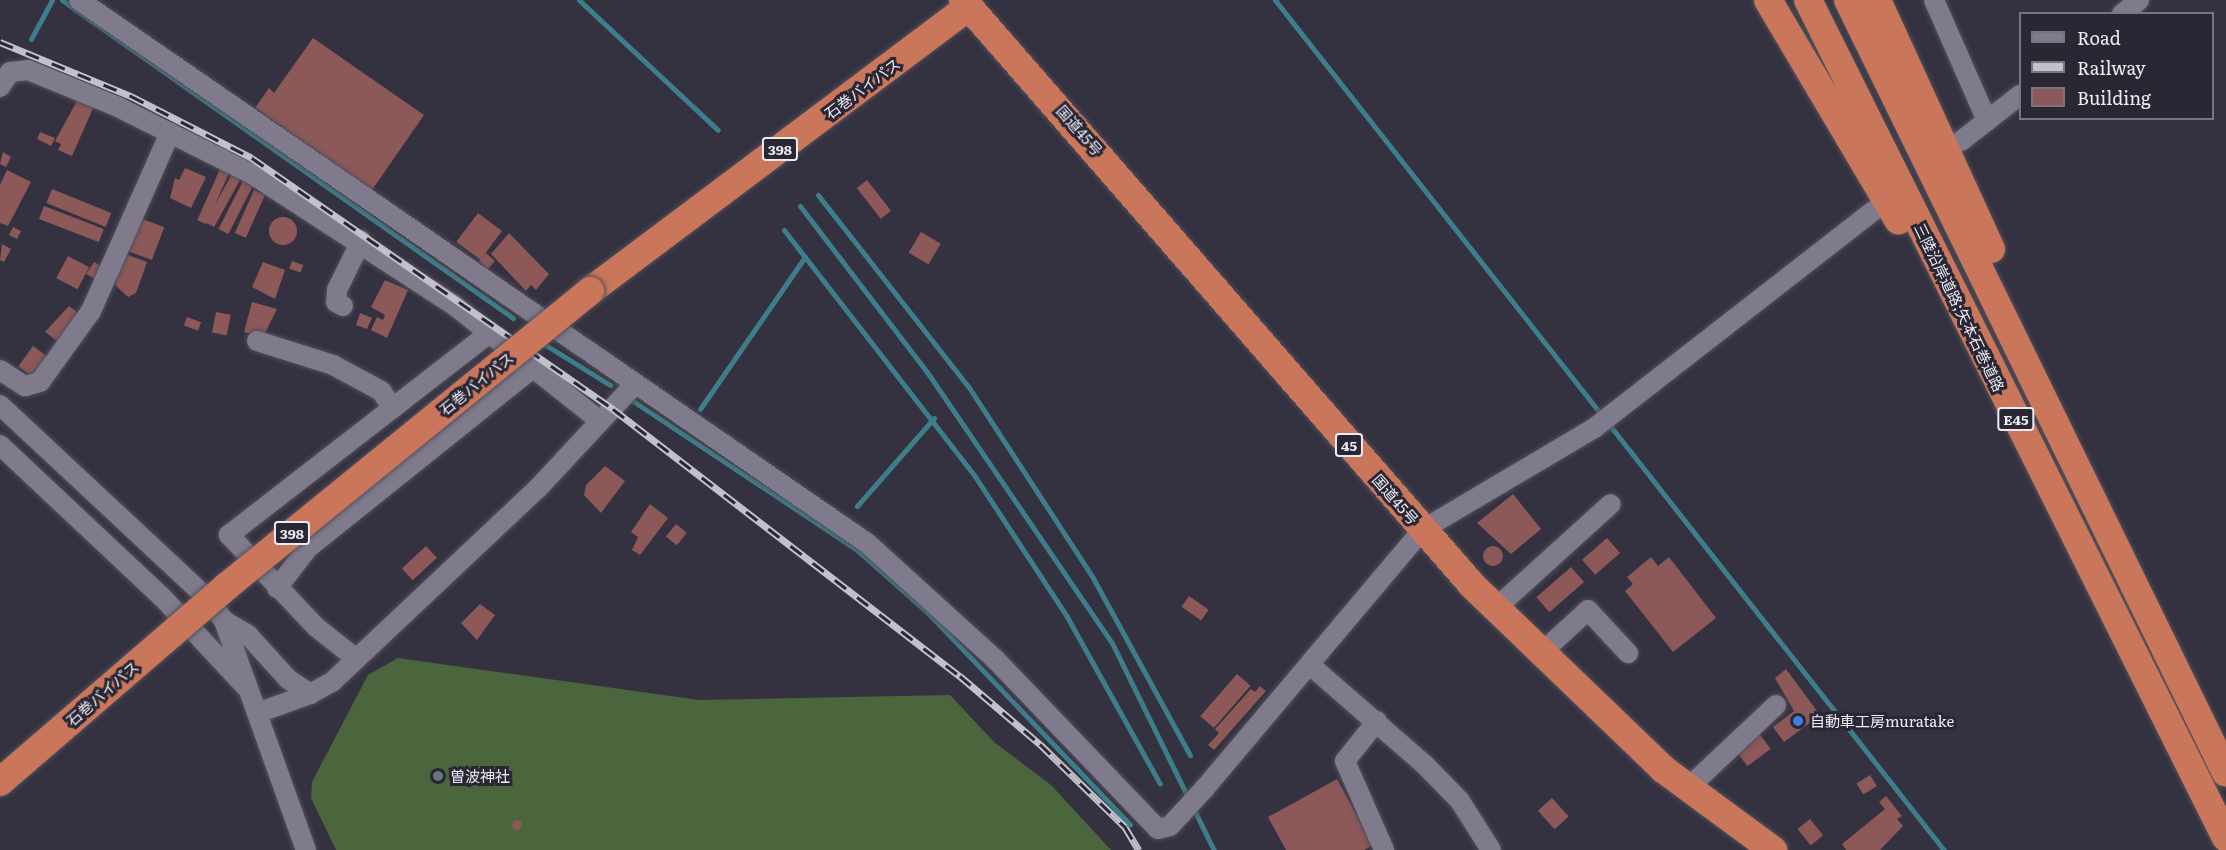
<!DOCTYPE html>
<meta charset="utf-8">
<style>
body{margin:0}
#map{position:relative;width:2226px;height:850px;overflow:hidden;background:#343140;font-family:Literata,"Noto Sans JP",serif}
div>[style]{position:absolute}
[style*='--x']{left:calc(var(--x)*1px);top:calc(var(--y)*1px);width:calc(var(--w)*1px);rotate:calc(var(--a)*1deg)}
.forest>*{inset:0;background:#4b653d}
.stream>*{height:5px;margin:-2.5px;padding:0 2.5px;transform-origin:2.5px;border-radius:2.5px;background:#3e7e8a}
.building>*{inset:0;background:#8c5958;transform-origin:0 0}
.round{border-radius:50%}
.roads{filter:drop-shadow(0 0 2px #524f5b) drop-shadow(0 0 2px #524f5b)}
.minor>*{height:20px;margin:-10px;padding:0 10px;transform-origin:10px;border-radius:10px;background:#7f7b8c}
.highway>*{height:28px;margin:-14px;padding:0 14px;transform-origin:14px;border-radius:14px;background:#c9765a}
.rail>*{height:7px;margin-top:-3.5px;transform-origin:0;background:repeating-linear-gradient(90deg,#2a2735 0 14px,#c2c0ca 0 28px);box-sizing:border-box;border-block:2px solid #c2c0ca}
.bridges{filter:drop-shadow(0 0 2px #524f5b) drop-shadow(0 0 2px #524f5b)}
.highway-bridge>*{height:28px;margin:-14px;padding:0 14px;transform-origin:14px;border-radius:14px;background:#c9765a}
.dots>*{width:16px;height:16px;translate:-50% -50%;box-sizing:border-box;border:3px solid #2a2735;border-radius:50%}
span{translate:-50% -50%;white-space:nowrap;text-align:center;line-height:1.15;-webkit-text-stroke:6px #2a2735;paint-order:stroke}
.shield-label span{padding:2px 4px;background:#2a2735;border:2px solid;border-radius:4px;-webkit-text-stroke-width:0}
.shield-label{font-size:14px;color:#eceaf3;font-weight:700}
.street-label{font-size:15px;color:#eceaf3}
.poi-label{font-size:15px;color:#eceaf3}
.left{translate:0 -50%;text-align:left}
.legend{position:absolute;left:2019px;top:12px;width:195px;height:108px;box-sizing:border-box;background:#2a2735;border:2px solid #787581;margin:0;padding:8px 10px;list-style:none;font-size:18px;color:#eceaf3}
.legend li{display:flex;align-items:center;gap:12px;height:30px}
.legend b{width:30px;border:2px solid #787581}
</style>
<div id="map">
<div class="forest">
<i style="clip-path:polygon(398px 658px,699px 700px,950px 695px,994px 742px,1051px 785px,1111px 850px,336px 850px,311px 798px,312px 782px,368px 675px)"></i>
</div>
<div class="stream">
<i style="--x:62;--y:0;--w:552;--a:35.19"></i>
<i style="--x:579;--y:0;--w:190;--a:43.1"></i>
<i style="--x:1275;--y:0;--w:1082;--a:51.8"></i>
<i style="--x:31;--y:39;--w:44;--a:-61.7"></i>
<i style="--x:818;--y:195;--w:243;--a:51.9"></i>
<i style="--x:968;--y:386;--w:229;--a:56.9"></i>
<i style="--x:1093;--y:578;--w:202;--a:61.3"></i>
<i style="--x:800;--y:206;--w:209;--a:52.6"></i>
<i style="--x:927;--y:372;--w:328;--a:55.7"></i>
<i style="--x:1112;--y:643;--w:231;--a:63.8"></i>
<i style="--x:784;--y:230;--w:310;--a:52.2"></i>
<i style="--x:974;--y:475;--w:168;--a:56.7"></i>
<i style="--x:1066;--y:615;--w:193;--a:60.9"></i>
<i style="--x:544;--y:344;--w:78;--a:31.8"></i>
<i style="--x:630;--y:399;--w:273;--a:33.6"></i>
<i style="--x:857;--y:550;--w:96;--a:41.6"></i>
<i style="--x:929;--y:614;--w:291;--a:46.3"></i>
<i style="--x:700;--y:409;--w:185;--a:-55.4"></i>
<i style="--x:857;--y:506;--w:117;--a:-48.8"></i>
</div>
<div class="building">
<i style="clip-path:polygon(313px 38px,424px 115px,372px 190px,255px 108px,269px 88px,274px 93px)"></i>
<i style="clip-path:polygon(78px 99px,94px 106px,72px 156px,58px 150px,61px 144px,55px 141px)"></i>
<i style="clip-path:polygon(40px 132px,55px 138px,51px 146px,37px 139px)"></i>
<i style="clip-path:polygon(3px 152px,11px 157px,6px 167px,0 164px)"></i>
<i style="clip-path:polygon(185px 168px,206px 177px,191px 208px,170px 198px,175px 178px,179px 180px)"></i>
<i style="left:220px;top:169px;width:10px;height:56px;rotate:24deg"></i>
<i style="clip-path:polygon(7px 170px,31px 182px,8px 226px,0 223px,0 185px)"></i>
<i style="left:232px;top:174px;width:10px;height:55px;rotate:29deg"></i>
<i style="left:867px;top:180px;width:39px;height:13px;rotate:52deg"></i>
<i style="left:243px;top:181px;width:11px;height:54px;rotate:27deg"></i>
<i style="left:52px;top:189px;width:64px;height:15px;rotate:22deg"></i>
<i style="left:254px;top:190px;width:12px;height:47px;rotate:24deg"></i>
<i style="left:44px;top:206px;width:64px;height:14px;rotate:21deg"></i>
<i style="left:478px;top:213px;width:30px;height:36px;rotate:37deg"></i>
<i class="round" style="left:269px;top:217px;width:28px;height:28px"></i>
<i style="left:140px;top:218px;width:26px;height:35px;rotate:21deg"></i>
<i style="left:13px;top:227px;width:9px;height:9px;rotate:27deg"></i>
<i style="left:921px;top:232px;width:23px;height:24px;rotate:31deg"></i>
<i style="clip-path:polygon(509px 233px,549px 274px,536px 290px,531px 285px,526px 291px,491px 254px)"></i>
<i style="clip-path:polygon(2px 244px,11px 249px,4px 262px,0 260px)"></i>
<i style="left:486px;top:253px;width:12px;height:11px;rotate:42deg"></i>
<i style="clip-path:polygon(125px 254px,147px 262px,136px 293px,128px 297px,115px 285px)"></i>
<i style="left:68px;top:256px;width:24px;height:25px;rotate:28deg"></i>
<i style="left:292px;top:261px;width:12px;height:8px;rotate:20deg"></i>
<i style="clip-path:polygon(94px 262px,105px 268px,98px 280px,86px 274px)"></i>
<i style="clip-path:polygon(263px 262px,285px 270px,275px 299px,252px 287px)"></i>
<i style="clip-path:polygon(385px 280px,408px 290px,387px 338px,371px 330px,377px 317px,383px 320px,385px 315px,371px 307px)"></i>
<i style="clip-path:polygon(252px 302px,277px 309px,263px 337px,244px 332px)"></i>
<i style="clip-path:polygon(69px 306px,78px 313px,60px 343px,45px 332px)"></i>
<i style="left:216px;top:312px;width:15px;height:21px;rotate:11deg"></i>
<i style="clip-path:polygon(360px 313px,372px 318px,367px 329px,356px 325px)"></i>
<i style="left:187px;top:317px;width:15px;height:9px;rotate:20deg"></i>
<i style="left:33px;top:346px;width:19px;height:25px;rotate:36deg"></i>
<i style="clip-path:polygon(605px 466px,625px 481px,601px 513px,584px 495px,586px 485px)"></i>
<i style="clip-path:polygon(1513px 494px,1541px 529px,1511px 554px,1477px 523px)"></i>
<i style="clip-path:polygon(650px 504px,668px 518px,640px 555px,632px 550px,638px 537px,631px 532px)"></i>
<i style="left:676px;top:524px;width:14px;height:16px;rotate:39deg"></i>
<i style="left:1607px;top:538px;width:20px;height:33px;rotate:49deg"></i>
<i style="left:426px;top:546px;width:16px;height:33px;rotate:47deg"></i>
<i class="round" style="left:1483px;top:546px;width:20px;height:20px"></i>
<i style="clip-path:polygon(1651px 557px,1658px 566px,1669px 557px,1716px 618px,1673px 652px,1625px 591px,1633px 584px,1627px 577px)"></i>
<i style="left:1571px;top:567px;width:20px;height:46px;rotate:49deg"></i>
<i style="left:1189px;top:596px;width:24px;height:13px;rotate:35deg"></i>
<i style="clip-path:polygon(480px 604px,495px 615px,477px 640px,461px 623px)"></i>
<i style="clip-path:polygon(1786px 669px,1820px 715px,1784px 742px,1773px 727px,1794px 711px,1775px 678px)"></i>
<i style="left:1237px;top:674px;width:18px;height:56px;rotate:41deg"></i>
<i style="clip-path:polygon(1260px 686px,1266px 691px,1214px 750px,1208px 745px,1219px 733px,1215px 729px,1251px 689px,1255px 692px)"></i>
<i style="left:1758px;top:732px;width:21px;height:29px;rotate:53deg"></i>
<i style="left:1870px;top:775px;width:13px;height:16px;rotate:58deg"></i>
<i style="clip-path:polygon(1337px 779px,1373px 845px,1364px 850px,1286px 850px,1268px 817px)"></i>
<i style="clip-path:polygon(1886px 796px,1902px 816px,1897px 819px,1903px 826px,1880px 850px,1846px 850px,1842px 844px,1885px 809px,1879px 802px)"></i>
<i style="left:1552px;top:798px;width:25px;height:19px;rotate:48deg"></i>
<i style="left:1810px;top:819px;width:21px;height:16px;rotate:51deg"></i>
<i class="round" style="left:512px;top:820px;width:10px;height:10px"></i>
</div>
<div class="roads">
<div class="minor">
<i style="--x:79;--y:0;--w:957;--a:34.57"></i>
<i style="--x:867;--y:543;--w:171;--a:42.2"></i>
<i style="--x:994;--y:658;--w:237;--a:46.2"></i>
<i style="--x:1158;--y:829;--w:12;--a:-14"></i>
<i style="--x:1170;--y:826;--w:52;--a:-47.4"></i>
<i style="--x:1205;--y:788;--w:337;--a:-49.9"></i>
<i style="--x:1422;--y:530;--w:199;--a:-30.6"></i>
<i style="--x:1593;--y:429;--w:355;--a:-37.9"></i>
<i style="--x:1934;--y:0;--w:132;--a:66.3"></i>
<i style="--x:2122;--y:14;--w:22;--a:-39"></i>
<i style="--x:0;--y:87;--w:18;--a:-56"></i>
<i style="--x:10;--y:72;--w:18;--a:-6"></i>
<i style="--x:28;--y:70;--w:97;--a:22.3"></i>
<i style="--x:118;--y:107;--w:150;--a:26.6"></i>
<i style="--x:252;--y:174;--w:242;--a:33"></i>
<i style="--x:455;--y:306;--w:185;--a:38.4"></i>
<i style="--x:1961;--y:141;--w:75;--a:-37.9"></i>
<i style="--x:343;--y:306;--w:8;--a:-150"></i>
<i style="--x:336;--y:302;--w:12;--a:-85"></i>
<i style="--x:337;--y:290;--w:55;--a:-63.9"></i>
<i style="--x:257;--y:341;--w:80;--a:17.5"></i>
<i style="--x:333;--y:365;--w:55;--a:28.4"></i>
<i style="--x:381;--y:391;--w:21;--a:55"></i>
<i style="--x:0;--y:370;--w:30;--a:33"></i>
<i style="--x:25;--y:386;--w:16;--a:-15"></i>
<i style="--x:40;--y:382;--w:87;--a:-54.3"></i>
<i style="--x:91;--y:311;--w:195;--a:-66.1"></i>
<i style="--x:0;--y:405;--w:279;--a:43"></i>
<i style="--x:204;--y:595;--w:33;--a:52"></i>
<i style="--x:224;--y:621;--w:243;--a:70.3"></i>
<i style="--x:0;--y:445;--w:222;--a:43.2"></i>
<i style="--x:162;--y:597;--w:123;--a:47"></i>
<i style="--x:277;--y:588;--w:51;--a:-52.2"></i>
<i style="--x:308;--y:548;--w:290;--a:-38.7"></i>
<i style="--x:1495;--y:609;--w:156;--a:-42.2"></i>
<i style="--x:224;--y:621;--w:28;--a:30"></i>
<i style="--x:248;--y:635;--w:59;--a:47.7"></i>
<i style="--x:288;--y:679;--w:27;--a:34"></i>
<i style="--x:310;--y:694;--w:25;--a:-29"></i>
<i style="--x:332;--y:682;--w:283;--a:-43.3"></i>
<i style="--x:538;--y:488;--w:141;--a:-47"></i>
<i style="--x:1540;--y:654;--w:65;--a:-42.5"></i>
<i style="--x:1588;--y:610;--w:59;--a:47.1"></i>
<i style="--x:354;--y:657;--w:48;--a:-141.7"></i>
<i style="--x:316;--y:627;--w:127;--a:-133.4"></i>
<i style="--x:229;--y:535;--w:329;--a:-37.8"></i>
<i style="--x:1310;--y:665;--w:152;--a:41"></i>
<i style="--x:1425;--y:765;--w:50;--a:45.8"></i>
<i style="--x:1460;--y:801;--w:58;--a:57.7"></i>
<i style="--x:260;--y:712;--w:53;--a:-19.8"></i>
<i style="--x:1377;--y:721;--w:51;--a:128.7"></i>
<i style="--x:1345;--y:761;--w:97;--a:66.3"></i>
<i style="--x:1688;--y:788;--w:121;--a:-43.3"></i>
</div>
<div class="highway">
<i style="--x:963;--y:0;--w:775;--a:48.97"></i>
<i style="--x:1472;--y:585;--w:265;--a:43.9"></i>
<i style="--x:1663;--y:769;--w:137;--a:36.4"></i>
<i style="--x:1768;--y:0;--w:256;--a:59.4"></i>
<i style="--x:1808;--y:0;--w:936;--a:63.49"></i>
<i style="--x:1848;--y:0;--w:860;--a:63.94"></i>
<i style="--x:1877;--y:0;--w:274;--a:65.4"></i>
<i style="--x:590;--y:291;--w:474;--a:-36.9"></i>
</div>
</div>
<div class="rail">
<i style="--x:0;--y:42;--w:142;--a:22.4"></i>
<i style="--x:131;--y:96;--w:136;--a:27.1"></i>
<i style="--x:252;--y:158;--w:440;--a:34.8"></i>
<i style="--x:613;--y:409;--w:438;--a:37.6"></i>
<i style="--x:960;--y:676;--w:105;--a:40.4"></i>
<i style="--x:1040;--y:744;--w:119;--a:44.3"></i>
<i style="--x:1125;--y:827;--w:27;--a:59"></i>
</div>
<div class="bridges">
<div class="highway-bridge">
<i style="--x:0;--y:782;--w:300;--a:-40.8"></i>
<i style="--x:227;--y:586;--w:468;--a:-39.1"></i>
</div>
</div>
<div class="dots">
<i style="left:1798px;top:721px;background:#3f7fe0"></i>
<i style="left:438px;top:776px;background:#6b7280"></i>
</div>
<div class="shield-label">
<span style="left:780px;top:149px">398</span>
<span style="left:2016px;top:419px">E45</span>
<span style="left:1349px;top:445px">45</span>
<span style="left:292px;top:533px">398</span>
</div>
<div class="street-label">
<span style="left:862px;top:88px;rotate:-37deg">石巻バイパス</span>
<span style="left:1080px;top:130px;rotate:49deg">国道45号</span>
<span style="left:1960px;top:307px;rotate:64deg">三陸沿岸道路;矢本石巻道路</span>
<span style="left:476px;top:383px;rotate:-39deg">石巻バイパス</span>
<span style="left:1396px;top:499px;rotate:49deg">国道45号</span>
<span style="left:102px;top:693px;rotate:-41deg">石巻バイパス</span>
</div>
<div class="poi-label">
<span class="left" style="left:1810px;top:721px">自動車工房muratake</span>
<span class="left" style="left:450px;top:776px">曽波神社</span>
</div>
<ul class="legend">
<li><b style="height:8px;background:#7f7b8c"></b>Road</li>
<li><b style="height:8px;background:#c2c0ca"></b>Railway</li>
<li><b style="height:16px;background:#8c5958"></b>Building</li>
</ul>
</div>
